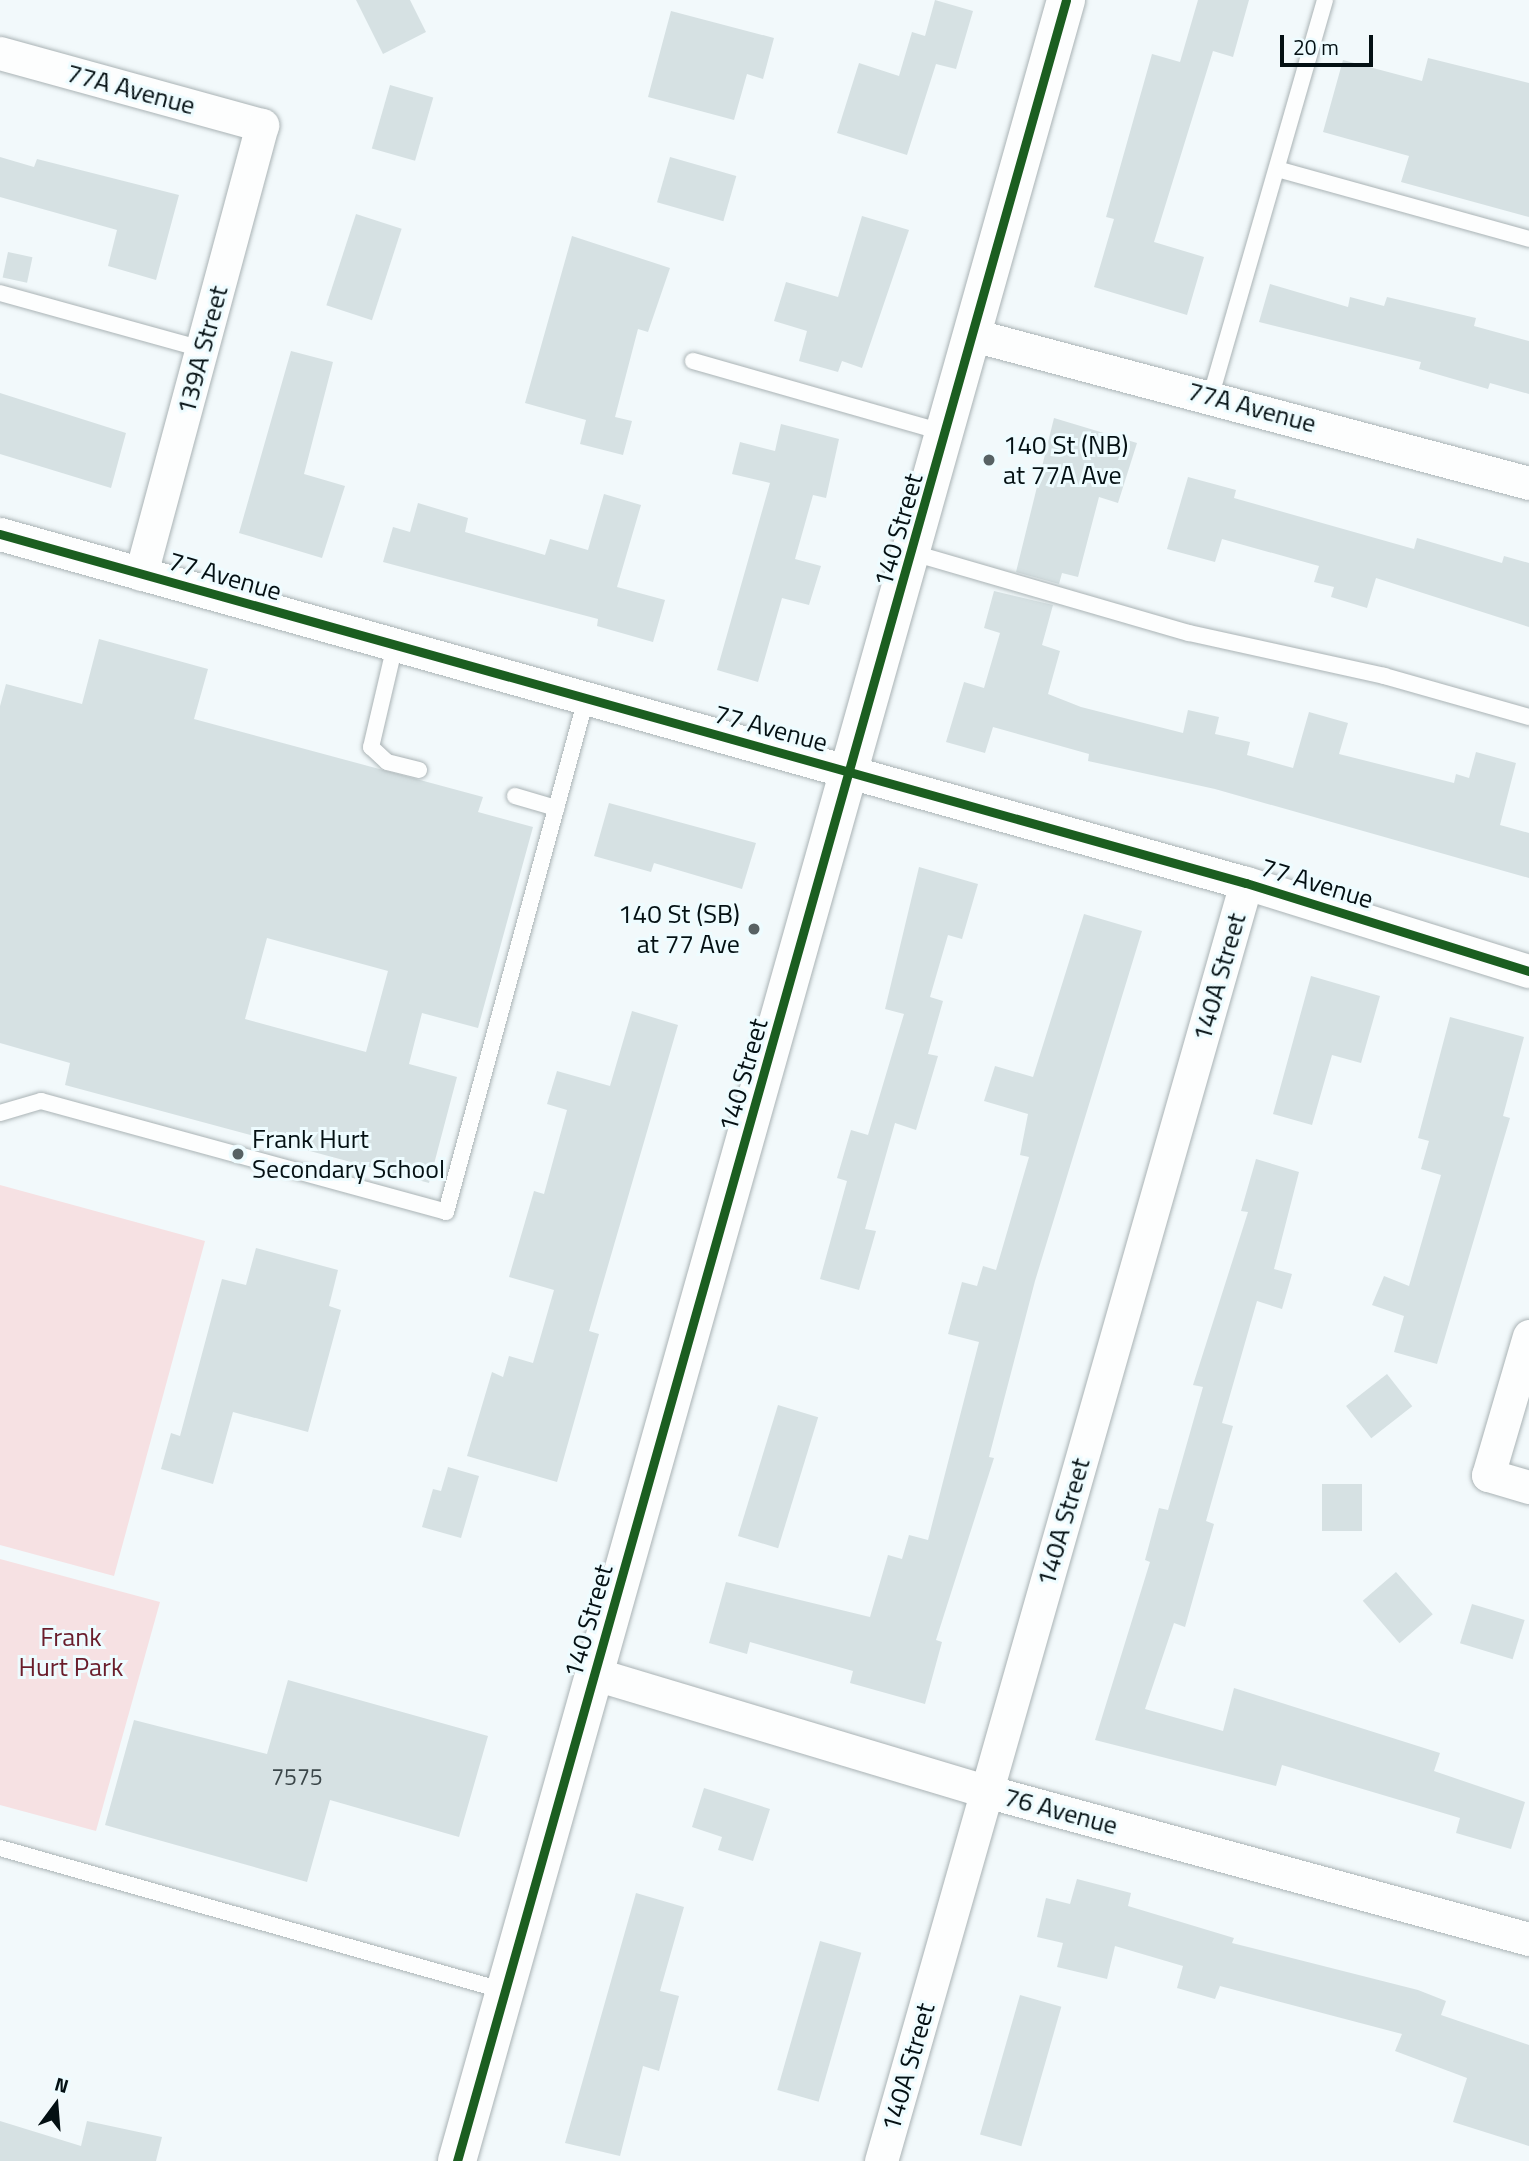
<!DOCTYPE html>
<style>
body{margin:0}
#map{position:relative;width:1529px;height:2161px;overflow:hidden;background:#f2f9fb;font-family:"Titillium Web",sans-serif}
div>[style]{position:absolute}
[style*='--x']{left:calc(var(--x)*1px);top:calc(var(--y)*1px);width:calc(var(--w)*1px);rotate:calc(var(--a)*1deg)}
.green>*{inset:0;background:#f6e1e3}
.building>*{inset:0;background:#d6e1e3;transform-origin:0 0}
.roads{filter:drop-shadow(0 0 2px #aab3b5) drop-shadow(0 0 2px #aab3b5)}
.service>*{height:16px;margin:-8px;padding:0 8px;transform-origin:8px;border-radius:8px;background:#fdfefe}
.minor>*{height:33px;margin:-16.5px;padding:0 16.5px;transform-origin:16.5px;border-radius:16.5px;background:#fdfefe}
.secondary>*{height:38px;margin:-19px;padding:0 19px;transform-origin:19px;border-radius:19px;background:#fdfefe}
.cycleway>*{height:9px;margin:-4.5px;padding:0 4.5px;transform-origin:4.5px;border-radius:4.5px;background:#1b5e20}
.dots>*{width:19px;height:19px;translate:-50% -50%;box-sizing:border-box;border:4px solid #eefcff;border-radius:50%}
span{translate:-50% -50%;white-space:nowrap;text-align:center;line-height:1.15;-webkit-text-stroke:6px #eefcff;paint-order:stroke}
.number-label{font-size:23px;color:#3b4649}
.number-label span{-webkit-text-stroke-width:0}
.street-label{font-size:26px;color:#041013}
.poi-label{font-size:26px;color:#041013}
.left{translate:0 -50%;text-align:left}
.right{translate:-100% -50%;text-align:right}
.park-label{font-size:26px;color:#6a1d2b}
.north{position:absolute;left:21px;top:2070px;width:70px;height:70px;-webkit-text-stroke:5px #eefcff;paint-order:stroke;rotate:16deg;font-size:19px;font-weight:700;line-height:28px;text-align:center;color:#041013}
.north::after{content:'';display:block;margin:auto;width:24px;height:32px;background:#041013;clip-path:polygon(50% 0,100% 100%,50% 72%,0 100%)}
.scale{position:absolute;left:1280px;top:35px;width:93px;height:32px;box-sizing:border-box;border:4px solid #041013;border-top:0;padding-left:9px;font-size:21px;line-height:24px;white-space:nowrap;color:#041013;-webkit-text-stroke:5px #eefcff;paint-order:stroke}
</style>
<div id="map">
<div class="green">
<i style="clip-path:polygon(0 1185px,205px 1241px,114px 1576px,0 1545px)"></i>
<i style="clip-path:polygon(0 1559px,160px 1602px,96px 1831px,0 1805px)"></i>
</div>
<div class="building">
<i style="clip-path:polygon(356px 0,410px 0,426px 32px,383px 54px)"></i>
<i style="clip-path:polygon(935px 0,973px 11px,956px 69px,936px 64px,907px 155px,837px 133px,859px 63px,899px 76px,912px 32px,925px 36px)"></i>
<i style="clip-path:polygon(1198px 0,1249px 0,1233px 57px,1213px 51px,1154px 242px,1204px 257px,1187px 315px,1094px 287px,1114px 219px,1106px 217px,1152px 54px,1180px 62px)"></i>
<i style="clip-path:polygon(671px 11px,774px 38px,763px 79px,747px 74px,734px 120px,648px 97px)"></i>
<i style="clip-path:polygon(1428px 58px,1529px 83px,1529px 217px,1401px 182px,1409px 156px,1323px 132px,1343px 60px,1422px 81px)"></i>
<i style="left:390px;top:85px;width:45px;height:66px;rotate:16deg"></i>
<i style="clip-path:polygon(0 157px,34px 167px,37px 159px,179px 195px,156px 280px,108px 266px,117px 230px,0 197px)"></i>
<i style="left:670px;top:157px;width:69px;height:47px;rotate:16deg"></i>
<i style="left:356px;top:214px;width:48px;height:96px;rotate:18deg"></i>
<i style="clip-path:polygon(862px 216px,909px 230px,862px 368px,842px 361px,838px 372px,799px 361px,807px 331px,774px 321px,786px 282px,838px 297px)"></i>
<i style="clip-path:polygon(572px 236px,670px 268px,648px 332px,638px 329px,615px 417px,632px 421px,623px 455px,580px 444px,586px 420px,525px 403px)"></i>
<i style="left:8px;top:252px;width:25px;height:26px;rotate:12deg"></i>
<i style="clip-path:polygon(1270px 284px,1348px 307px,1350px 297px,1384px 306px,1387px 297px,1476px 318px,1474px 326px,1529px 341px,1529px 394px,1490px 383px,1488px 389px,1419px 369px,1421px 362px,1259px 322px)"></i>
<i style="clip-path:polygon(291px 351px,333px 362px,304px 474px,345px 486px,322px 558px,239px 533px)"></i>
<i style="clip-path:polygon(0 393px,126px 433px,111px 488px,0 454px)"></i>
<i style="clip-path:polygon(1054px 418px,1137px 443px,1118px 503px,1099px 497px,1078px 577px,1062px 573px,1059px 584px,1016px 572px)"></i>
<i style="clip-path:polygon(781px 424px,839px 439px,826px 498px,813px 495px,795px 559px,821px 566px,809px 605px,782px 598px,758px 682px,717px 670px,770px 483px,732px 474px,740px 442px,775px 451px)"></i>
<i style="clip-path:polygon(1188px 477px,1236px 490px,1234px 498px,1414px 549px,1417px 538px,1502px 563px,1504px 556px,1529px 563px,1529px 627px,1376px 578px,1367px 608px,1331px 597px,1334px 587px,1314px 582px,1319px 566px,1222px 539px,1215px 562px,1167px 549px)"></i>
<i style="clip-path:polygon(604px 494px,641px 505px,617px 587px,665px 600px,653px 642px,597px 626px,598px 619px,383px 562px,393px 527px,410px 532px,418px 503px,468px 518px,465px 532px,545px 555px,550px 539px,588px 550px)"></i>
<i style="clip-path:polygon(994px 591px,1053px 605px,1042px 645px,1060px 651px,1048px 694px,1081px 707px,1183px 733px,1188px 710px,1219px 717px,1215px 734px,1250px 742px,1247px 755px,1293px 768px,1309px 712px,1348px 723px,1339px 754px,1454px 783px,1456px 774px,1469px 778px,1476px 752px,1516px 763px,1500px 825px,1529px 833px,1529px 878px,1215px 789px,1088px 761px,1089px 754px,993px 727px,985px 753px,946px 742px,964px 682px,984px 688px,1000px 633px,984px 628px)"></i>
<i style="clip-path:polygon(evenodd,99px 639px,208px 669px,194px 719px,483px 797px,478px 812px,533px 827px,478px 1028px,422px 1013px,409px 1064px,457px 1077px,429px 1183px,65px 1085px,70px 1063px,0 1043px,0 706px,6px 684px,82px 704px,99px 639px,267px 938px,388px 971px,366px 1052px,245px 1019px,267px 938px)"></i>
<i style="clip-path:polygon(609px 803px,756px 843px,742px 889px,654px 863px,651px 872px,594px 856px)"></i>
<i style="clip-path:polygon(919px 867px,978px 884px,962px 939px,948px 935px,930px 997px,943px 1001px,928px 1054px,938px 1056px,916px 1130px,895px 1123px,865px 1229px,876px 1231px,859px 1290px,820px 1279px,847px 1181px,837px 1178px,851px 1130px,868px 1135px,904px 1014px,885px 1009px)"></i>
<i style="clip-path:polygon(1084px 914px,1142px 931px,1035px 1281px,989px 1457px,994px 1458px,936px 1640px,942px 1642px,925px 1704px,850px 1683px,853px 1671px,750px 1642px,747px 1654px,709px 1643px,726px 1582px,870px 1617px,888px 1555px,902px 1559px,909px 1535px,928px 1540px,979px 1342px,948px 1334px,962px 1282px,977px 1286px,983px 1266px,996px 1270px,1029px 1157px,1020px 1155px,1028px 1114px,984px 1101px,995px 1066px,1033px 1077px)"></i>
<i style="clip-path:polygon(1311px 976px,1380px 996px,1361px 1063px,1332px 1055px,1312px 1125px,1273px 1114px)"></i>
<i style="clip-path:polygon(632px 1011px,678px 1025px,589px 1331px,599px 1334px,557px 1482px,467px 1456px,492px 1372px,503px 1377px,509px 1356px,533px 1363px,554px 1290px,509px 1277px,534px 1191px,544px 1194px,567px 1110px,547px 1104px,557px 1071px,610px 1086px)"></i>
<i style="clip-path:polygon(1450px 1017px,1524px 1037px,1503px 1116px,1510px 1118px,1437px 1364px,1394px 1352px,1404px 1316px,1372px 1305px,1384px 1276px,1409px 1286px,1441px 1175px,1421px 1169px,1429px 1141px,1418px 1138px)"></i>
<i style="clip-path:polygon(1256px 1159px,1299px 1172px,1274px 1269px,1292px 1274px,1282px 1309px,1257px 1301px,1222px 1423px,1233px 1426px,1206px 1521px,1214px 1524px,1185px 1627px,1174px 1623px,1145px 1709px,1223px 1731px,1234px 1688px,1440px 1753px,1434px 1771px,1525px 1802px,1511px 1849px,1456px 1833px,1460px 1818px,1282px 1765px,1276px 1786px,1095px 1740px,1150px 1562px,1145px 1560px,1159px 1508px,1168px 1510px,1203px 1387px,1193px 1385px,1248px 1212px,1241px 1211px)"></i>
<i style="clip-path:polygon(256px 1248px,338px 1270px,329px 1306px,341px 1310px,308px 1432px,233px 1412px,213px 1484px,161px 1469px,171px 1433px,180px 1436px,222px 1279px,246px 1285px)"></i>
<i style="left:1387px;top:1374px;width:41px;height:52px;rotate:52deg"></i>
<i style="left:778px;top:1405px;width:42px;height:137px;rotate:17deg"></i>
<i style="clip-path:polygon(448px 1467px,479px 1476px,461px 1538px,422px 1527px,433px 1489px,441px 1491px)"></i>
<i style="left:1322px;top:1484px;width:40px;height:47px"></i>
<i style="left:1396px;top:1572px;width:56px;height:44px;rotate:49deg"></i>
<i style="left:1472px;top:1604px;width:55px;height:41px;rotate:17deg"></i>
<i style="clip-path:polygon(288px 1680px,488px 1736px,459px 1837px,330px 1800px,307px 1882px,105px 1825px,134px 1720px,267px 1754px)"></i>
<i style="clip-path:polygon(704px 1788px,770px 1809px,753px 1861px,718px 1850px,722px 1837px,692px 1827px)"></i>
<i style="clip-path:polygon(1077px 1879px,1131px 1893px,1128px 1906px,1234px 1938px,1232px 1943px,1418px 1990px,1446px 2001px,1441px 2015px,1529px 2045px,1529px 2146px,1453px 2122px,1467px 2078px,1395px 2051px,1402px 2034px,1220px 1986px,1215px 1999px,1177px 1988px,1183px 1966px,1115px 1946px,1107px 1979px,1057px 1967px,1063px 1943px,1037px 1937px,1046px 1898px,1070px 1904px)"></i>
<i style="clip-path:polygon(636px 1893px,684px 1907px,660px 1991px,679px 1996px,659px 2071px,643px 2066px,620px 2156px,565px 2143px)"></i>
<i style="left:820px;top:1941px;width:43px;height:155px;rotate:16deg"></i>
<i style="left:1020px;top:1995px;width:43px;height:145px;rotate:16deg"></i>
<i style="clip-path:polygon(0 2121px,81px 2146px,87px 2121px,162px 2137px,156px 2161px,0 2161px)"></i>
</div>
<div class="roads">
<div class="service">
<i style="--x:1277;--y:169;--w:262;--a:15.5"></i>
<i style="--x:0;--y:293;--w:210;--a:15.5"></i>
<i style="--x:693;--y:361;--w:263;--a:15.9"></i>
<i style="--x:1211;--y:395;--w:411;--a:-73.9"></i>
<i style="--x:913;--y:553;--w:287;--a:16.2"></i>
<i style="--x:1189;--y:633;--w:200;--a:12.4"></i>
<i style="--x:1384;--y:676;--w:151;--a:15.8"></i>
<i style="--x:395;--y:645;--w:105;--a:103.2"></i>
<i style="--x:371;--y:747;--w:22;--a:43"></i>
<i style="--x:387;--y:762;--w:33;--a:14"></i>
<i style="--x:515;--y:796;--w:43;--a:16.3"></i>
<i style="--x:0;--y:1113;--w:43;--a:-16.3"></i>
<i style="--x:41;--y:1101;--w:420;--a:15.3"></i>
<i style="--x:446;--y:1212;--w:532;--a:-74.74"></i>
<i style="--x:0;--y:1848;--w:525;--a:15.81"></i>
</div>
<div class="minor">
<i style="--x:0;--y:53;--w:272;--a:15.4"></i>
<i style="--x:262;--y:125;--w:465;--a:105.1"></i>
<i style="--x:973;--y:335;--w:575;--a:14.91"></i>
<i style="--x:0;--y:534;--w:1294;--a:15.65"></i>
<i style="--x:1246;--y:883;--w:296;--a:17.3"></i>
<i style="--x:1529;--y:1336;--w:145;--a:106.4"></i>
<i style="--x:1488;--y:1475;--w:43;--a:16.3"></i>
<i style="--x:595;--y:1674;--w:408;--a:16.7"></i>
<i style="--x:986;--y:1791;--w:563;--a:15.25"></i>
<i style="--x:881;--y:2161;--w:1329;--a:-74.06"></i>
</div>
<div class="secondary">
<i style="--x:457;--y:2161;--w:2245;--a:-74.26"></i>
</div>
</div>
<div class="cycleway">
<i style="--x:0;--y:534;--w:1294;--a:15.65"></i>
<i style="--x:1246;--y:883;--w:296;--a:17.3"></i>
<i style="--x:457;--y:2161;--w:2245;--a:-74.26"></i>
</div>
<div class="dots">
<i style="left:989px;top:460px;background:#576264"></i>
<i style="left:754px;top:929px;background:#576264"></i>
<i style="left:238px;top:1154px;background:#576264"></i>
</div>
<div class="number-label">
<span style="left:297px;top:1777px">7575</span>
</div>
<div class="street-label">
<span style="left:131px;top:89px;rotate:15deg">77A Avenue</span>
<span style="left:202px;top:350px;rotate:-75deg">139A Street</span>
<span style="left:1252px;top:407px;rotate:15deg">77A Avenue</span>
<span style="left:898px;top:530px;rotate:-74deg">140 Street</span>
<span style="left:225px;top:576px;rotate:16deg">77 Avenue</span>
<span style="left:771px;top:728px;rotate:15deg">77 Avenue</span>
<span style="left:1317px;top:883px;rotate:17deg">77 Avenue</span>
<span style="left:1219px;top:977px;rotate:-74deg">140A Street</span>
<span style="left:743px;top:1075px;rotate:-74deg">140 Street</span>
<span style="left:1063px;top:1522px;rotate:-74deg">140A Street</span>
<span style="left:588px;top:1621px;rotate:-74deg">140 Street</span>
<span style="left:1061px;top:1811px;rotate:15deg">76 Avenue</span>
<span style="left:908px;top:2067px;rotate:-74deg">140A Street</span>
</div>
<div class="poi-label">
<span class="left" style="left:1003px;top:460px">140 St (NB)<br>at 77A Ave</span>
<span class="right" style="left:740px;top:929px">140 St (SB)<br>at 77 Ave</span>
<span class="left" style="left:252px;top:1154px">Frank Hurt<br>Secondary School</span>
</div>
<div class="park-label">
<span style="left:71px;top:1652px">Frank<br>Hurt Park</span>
</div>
<div class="north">N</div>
<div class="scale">20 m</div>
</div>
